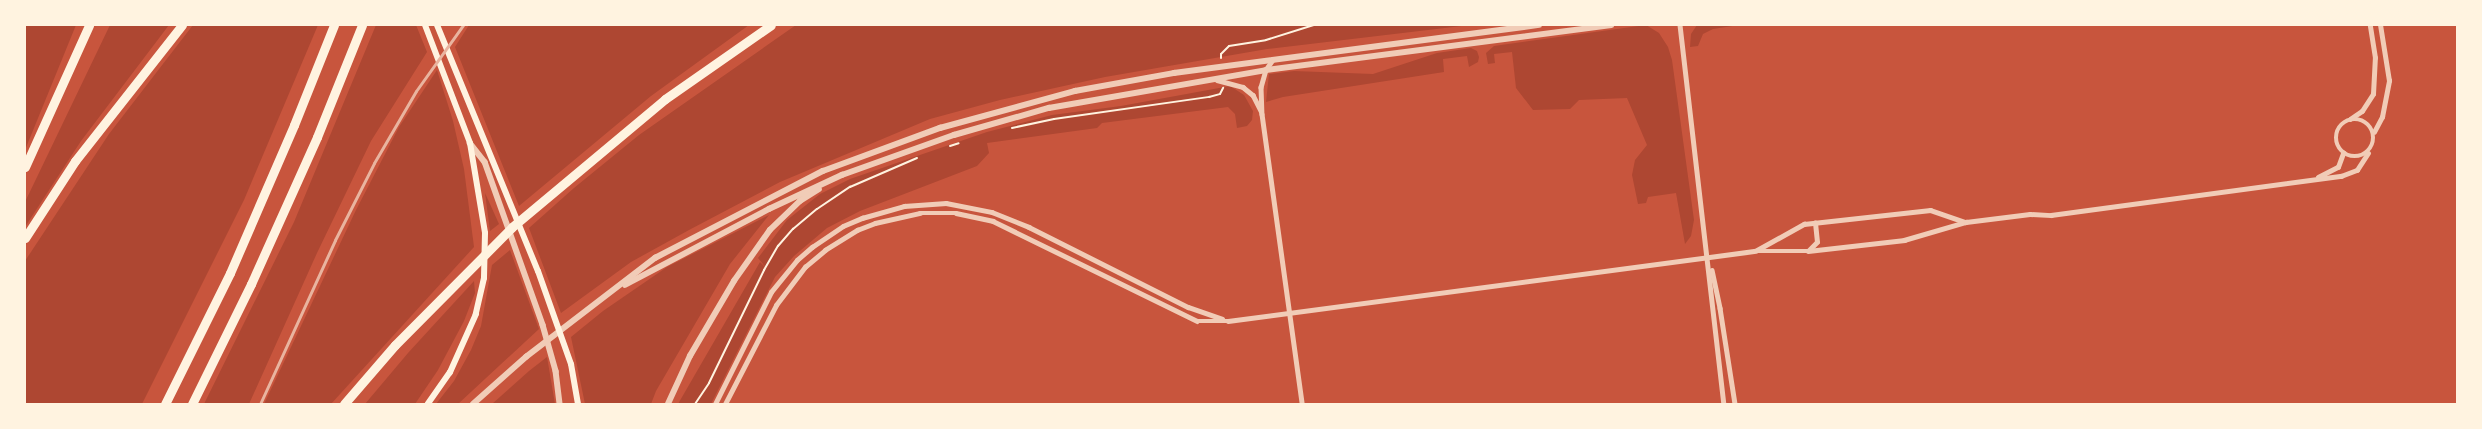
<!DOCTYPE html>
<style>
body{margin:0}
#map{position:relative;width:2482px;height:429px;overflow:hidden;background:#c8553d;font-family:"Golos Text",sans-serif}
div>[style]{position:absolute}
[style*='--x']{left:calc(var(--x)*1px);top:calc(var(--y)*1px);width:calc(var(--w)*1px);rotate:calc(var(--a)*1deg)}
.green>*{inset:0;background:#ae4732}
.path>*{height:2px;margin:-1px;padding:0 1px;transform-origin:1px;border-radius:1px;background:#fff3e0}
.minor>*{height:4.5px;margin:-2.25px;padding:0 2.25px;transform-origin:2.25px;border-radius:2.25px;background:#f1ccb7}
.minor>.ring{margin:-2.25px;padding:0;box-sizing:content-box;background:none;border:4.5px solid #f1ccb7;border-radius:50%}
.tertiary>*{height:5.5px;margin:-2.75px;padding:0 2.75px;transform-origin:2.75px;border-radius:2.75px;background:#f1ccb7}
.secondary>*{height:6px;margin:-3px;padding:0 3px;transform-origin:3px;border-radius:3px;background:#fff3e0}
.motorway>*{height:9px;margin:-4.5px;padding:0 4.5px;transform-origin:4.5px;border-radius:4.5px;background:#fff3e0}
.rail>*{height:3px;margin:-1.5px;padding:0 1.5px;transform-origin:1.5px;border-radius:1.5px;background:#e9b49f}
span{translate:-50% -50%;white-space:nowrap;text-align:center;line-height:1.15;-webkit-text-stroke:4px #fff3e0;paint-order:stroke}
.frame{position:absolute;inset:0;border:26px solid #fff3e0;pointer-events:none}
</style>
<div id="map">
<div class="green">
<i style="clip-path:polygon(25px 25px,76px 25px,25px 150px)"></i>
<i style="clip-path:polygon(110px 25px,169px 25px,81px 141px,25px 227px,25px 202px)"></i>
<i style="clip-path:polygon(193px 25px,318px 25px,244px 200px,142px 404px,25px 404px,25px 261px,109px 134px)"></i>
<i style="clip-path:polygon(376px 25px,416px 25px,427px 52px,371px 141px,317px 253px,249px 404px,204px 404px,294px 222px)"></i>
<i style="clip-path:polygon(469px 25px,749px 25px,651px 96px,519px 206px,455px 47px)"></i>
<i style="clip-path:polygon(796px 25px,1470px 25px,1267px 49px,1105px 77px,1000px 100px,930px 119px,780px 182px,689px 230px,631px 262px,561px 313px,529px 228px,574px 188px,639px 135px)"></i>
<i style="clip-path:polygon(1646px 25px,1659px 33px,1668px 47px,1672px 60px,1694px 220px,1691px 236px,1685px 244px,1676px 193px,1648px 197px,1646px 203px,1638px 204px,1632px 175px,1635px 160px,1647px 145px,1627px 98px,1579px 100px,1570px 109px,1533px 110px,1516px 88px,1512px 52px,1494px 54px,1495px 63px,1488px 64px,1486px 53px,1494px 46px)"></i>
<i style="clip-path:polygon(1697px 25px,1739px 25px,1713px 29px,1703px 34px,1698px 46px,1690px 47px,1691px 34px)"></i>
<i style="clip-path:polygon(1471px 48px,1477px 51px,1479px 57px,1478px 62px,1469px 67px,1467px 56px,1443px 59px,1444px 72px,1283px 97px,1266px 102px,1269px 74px,1294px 71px,1373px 74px,1437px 53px)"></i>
<i style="clip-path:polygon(437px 70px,453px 121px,464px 169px,474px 247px,331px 404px,264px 404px,356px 210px,399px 127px)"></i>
<i style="clip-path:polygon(1230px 86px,1244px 95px,1253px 111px,1252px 120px,1247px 126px,1237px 128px,1235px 114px,1228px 107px,1102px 123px,1097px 128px,987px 143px,989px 153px,977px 166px,860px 211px,827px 228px,794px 256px,775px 277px,711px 404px,678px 404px,760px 262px,767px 269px,758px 258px,787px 220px,820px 194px,850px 179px,987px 132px,1052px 115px,1121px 106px)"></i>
<i style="clip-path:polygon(485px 193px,499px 224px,490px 231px)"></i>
<i style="clip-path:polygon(769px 215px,730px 264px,656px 391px,651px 404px,585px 404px,571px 337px,603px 311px,667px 267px)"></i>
<i style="clip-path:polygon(510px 250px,539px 329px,458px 404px,436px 404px,454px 381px,471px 350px,481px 326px,492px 265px)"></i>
<i style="clip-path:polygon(474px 281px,475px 293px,464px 321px,438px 370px,415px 404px,365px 404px,408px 353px)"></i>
<i style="clip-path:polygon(547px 357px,555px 404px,492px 404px,529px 371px)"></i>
</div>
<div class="path">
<i style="--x:1221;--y:58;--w:4;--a:-90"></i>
<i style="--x:1221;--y:54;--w:11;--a:-45"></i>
<i style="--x:1229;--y:46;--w:37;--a:-9"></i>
<i style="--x:1266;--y:40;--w:50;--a:-17.4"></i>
<i style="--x:1012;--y:128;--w:43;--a:-12.1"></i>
<i style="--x:1054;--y:119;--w:157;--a:-8.1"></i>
<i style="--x:1209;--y:97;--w:11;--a:-15"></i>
<i style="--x:1220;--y:94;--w:7;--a:-63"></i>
<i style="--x:950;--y:146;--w:9;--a:-18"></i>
<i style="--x:695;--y:404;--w:25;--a:-56"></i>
<i style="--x:709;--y:383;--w:126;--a:-64"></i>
<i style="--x:764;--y:270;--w:28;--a:-60"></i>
<i style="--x:778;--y:246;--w:23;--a:-49"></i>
<i style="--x:793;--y:229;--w:31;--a:-40"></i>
<i style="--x:817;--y:209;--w:40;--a:-34"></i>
<i style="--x:850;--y:187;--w:73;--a:-23.4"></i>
</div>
<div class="minor">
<i style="--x:1680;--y:25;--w:382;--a:83.4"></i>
<i style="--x:1273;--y:60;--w:12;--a:125"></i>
<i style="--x:1266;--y:70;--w:18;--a:106"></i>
<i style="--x:1261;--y:87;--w:27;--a:88"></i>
<i style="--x:1262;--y:114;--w:293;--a:82.1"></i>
<i style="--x:1217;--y:80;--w:27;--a:15"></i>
<i style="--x:1243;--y:87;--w:13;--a:39"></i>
<i style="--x:1253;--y:95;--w:18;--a:63"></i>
<i class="ring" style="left:2336px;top:119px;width:33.5px;height:33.5px"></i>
<i style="--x:2350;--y:119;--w:14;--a:-34"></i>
<i style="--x:2362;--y:111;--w:20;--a:-57"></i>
<i style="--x:2373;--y:94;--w:36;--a:-87"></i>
<i style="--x:2375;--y:58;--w:33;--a:-99"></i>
<i style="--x:2374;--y:132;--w:17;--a:-62"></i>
<i style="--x:2382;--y:117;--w:37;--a:-79"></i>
<i style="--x:2389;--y:81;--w:57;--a:-99.1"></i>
<i style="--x:2318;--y:177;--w:22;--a:-27"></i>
<i style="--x:2338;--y:167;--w:15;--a:-70"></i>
<i style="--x:1757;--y:250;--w:54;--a:-29"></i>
<i style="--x:1804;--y:224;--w:127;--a:-6.3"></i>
<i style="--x:1930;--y:210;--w:37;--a:19"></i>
<i style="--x:1809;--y:250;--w:11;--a:-45"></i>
<i style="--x:1817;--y:242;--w:19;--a:-96"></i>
<i style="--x:1712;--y:270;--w:39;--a:78"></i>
<i style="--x:1720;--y:308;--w:97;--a:81.1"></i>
<i style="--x:715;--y:404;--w:125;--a:-63.4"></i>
<i style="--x:771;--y:292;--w:41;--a:-50.9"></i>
<i style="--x:797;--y:260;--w:20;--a:-41"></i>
<i style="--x:812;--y:247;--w:37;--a:-34"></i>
<i style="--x:843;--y:226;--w:21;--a:-23"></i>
<i style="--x:862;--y:218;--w:44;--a:-15.9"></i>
<i style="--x:904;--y:206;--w:42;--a:-4.1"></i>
<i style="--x:946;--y:203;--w:47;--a:11.1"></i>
<i style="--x:992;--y:212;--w:40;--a:22"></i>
<i style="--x:1029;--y:227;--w:178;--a:26.7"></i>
<i style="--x:1188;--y:307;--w:36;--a:19"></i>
<i style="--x:725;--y:404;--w:111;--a:-62.7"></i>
<i style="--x:776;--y:305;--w:48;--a:-52.7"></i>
<i style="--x:805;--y:267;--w:26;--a:-40"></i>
<i style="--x:825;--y:250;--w:38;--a:-32"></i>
<i style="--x:857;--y:230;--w:19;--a:-21"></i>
<i style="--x:875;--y:223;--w:46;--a:-12.5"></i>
<i style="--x:920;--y:213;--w:36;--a:0"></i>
<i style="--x:956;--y:213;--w:38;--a:12"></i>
<i style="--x:993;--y:221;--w:227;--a:26.1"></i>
<i style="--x:1197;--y:321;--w:31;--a:0"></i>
<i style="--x:1228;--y:321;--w:532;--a:-7.57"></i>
<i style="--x:1755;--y:251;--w:53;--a:0"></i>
<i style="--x:1808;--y:251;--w:97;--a:-6.5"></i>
<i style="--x:1904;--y:240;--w:65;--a:-16.2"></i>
<i style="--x:1966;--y:222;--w:64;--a:-7.1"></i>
<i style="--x:2030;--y:214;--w:21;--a:3"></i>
<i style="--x:2051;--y:215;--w:293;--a:-7.7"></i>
<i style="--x:2341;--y:176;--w:17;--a:-21"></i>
<i style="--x:2357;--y:170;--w:20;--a:-57"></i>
</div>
<div class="tertiary">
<i style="--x:470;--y:143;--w:24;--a:52"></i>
<i style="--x:485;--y:162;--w:173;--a:70.4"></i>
<i style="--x:543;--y:325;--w:48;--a:74.2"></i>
<i style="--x:556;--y:371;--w:33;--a:83"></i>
<i style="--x:625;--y:285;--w:163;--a:-27.8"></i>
<i style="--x:769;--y:209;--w:81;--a:-25"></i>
<i style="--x:842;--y:175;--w:119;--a:-19.7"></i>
<i style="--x:954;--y:135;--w:99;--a:-15.9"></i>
<i style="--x:1049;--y:108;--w:220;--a:-9.9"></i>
<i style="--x:1266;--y:70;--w:348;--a:-7.4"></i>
<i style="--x:473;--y:404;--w:71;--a:-41.6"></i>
<i style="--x:526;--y:357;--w:163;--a:-37.5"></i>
<i style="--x:655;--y:258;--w:189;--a:-27.4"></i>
<i style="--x:823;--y:171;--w:125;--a:-20.2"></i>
<i style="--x:940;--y:128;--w:140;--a:-15.3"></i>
<i style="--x:1075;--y:91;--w:101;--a:-10.3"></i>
<i style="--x:1174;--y:73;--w:368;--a:-7.5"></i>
<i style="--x:668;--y:404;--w:53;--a:-65.4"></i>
<i style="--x:690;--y:356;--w:87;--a:-59.6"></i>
<i style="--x:734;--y:281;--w:62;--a:-54.8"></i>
<i style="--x:770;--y:230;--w:42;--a:-44"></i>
<i style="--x:800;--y:201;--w:22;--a:-32"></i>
</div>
<div class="secondary">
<i style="--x:425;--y:25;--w:126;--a:69.1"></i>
<i style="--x:470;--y:143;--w:91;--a:80.5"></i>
<i style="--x:485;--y:233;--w:45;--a:91.3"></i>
<i style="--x:484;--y:278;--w:37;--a:103"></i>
<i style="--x:476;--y:314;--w:64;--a:114.1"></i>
<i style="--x:450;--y:372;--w:39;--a:125"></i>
<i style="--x:437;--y:25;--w:266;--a:67.7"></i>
<i style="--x:538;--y:271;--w:99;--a:70.5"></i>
<i style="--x:571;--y:364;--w:41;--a:80.1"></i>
</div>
<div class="motorway">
<i style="--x:25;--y:167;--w:156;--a:-65.7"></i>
<i style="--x:25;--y:238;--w:92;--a:-57"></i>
<i style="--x:75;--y:161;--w:173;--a:-51.8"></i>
<i style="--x:165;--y:404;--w:146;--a:-63.6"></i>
<i style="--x:230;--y:273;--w:161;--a:-66.6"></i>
<i style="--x:294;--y:125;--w:108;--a:-68.2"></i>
<i style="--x:192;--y:404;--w:134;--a:-63.8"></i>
<i style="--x:251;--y:284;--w:161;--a:-65.8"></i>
<i style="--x:317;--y:137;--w:121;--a:-68.1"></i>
<i style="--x:344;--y:404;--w:78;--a:-49.2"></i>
<i style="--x:395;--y:345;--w:166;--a:-45.2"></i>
<i style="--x:512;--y:227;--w:199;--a:-39.9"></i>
<i style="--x:665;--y:99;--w:129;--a:-34.9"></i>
</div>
<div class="rail">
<i style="--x:260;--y:404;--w:180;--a:-65.4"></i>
<i style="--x:335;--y:240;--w:86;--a:-63.1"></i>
<i style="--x:374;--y:163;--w:83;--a:-59.7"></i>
<i style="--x:416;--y:91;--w:81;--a:-54.5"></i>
</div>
<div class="frame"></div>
</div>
